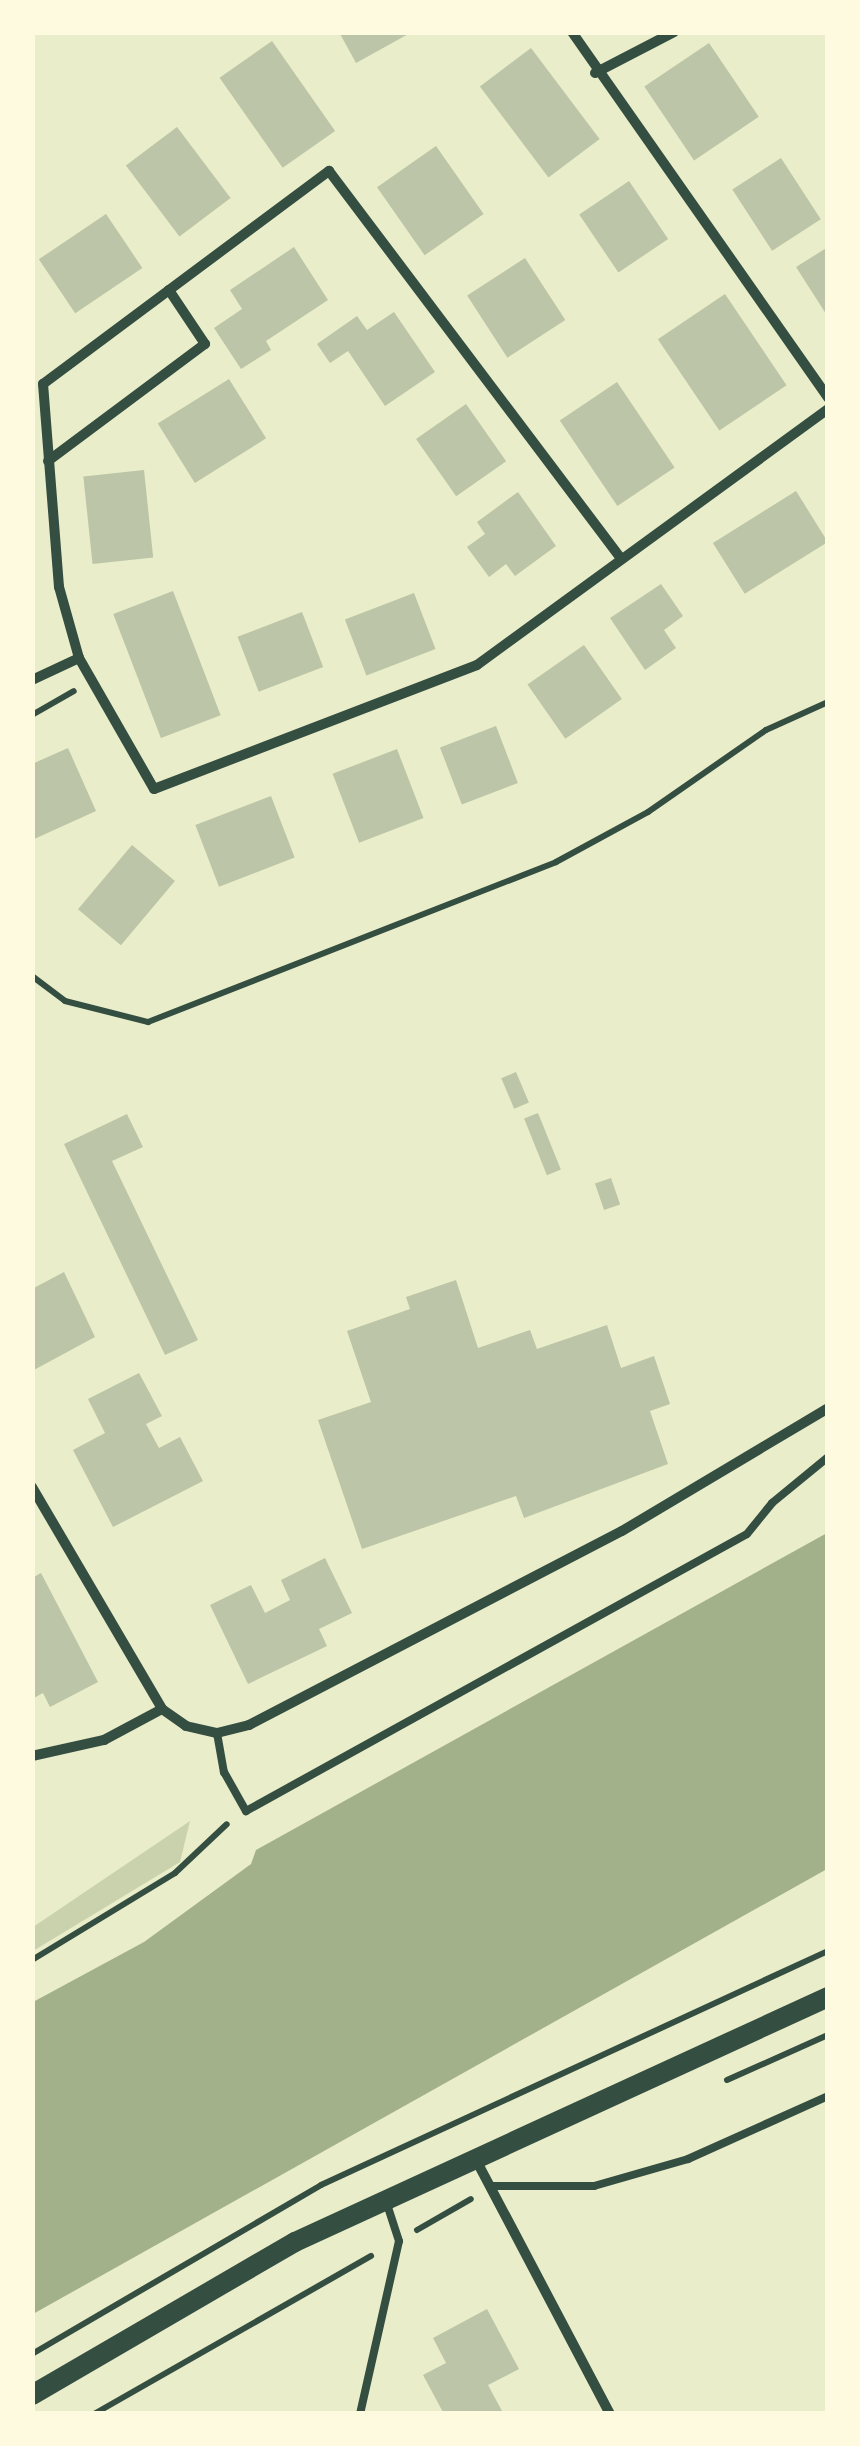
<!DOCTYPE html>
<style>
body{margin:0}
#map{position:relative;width:860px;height:2446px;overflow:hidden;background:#e9edc9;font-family:"Sofia Sans Condensed",sans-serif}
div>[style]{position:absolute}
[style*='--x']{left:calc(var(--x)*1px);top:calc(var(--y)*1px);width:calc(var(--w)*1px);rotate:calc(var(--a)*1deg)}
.green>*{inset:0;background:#cad2ad}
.water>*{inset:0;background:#a3b18a}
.building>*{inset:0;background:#bcc5a7;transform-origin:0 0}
.path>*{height:6px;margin:-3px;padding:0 3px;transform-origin:3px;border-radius:3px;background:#344e41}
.service>*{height:8px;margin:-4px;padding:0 4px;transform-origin:4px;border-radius:4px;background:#344e41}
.minor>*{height:10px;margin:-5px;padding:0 5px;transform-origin:5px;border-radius:5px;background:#344e41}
.secondary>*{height:20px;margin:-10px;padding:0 10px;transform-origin:10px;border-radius:10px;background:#344e41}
span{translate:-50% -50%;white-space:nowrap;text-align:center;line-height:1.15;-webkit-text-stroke:10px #fefae0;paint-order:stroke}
.frame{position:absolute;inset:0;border:35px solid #fefae0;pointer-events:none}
</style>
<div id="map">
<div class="green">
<i style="clip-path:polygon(190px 1821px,180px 1862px,33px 1951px,33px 1927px)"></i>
</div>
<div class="water">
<i style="clip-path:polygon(827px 1533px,827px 1869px,33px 2314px,33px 2002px,144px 1942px,251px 1864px,256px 1850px)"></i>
</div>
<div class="building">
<i style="clip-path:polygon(339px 32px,412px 32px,356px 63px)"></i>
<i style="left:272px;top:41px;width:110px;height:64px;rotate:55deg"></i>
<i style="left:709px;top:43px;width:89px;height:78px;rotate:56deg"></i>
<i style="left:531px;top:48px;width:114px;height:64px;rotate:53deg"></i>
<i style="left:177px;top:127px;width:89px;height:64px;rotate:53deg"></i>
<i style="left:436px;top:146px;width:83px;height:72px;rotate:55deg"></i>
<i style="left:781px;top:158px;width:73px;height:58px;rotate:57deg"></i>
<i style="left:629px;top:181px;width:70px;height:60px;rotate:56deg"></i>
<i style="left:106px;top:214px;width:65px;height:81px;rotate:56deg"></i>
<i style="clip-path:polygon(294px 247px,328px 300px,266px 341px,271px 350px,241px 369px,214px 328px,242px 309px,230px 290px)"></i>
<i style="clip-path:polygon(828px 247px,828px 317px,796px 267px)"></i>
<i style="left:525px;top:258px;width:74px;height:69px;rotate:57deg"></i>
<i style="left:725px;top:294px;width:110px;height:81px;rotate:56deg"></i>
<i style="clip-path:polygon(394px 312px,435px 372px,385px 406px,348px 351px,330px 363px,317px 344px,357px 316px,367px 330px)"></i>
<i style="left:229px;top:379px;width:70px;height:84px;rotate:58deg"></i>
<i style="left:617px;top:382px;width:103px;height:69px;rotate:56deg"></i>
<i style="left:466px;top:404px;width:70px;height:61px;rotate:55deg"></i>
<i style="left:144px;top:470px;width:88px;height:61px;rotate:84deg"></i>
<i style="left:796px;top:491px;width:60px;height:98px;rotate:58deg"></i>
<i style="clip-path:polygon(518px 492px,556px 546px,515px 576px,506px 564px,489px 577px,467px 547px,485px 534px,477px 522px)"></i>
<i style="clip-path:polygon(661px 584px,683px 616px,664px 630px,676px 648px,645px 670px,610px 618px)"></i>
<i style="left:173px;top:591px;width:133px;height:64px;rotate:69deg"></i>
<i style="left:414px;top:593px;width:60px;height:74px;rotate:69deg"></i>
<i style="left:302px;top:612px;width:59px;height:69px;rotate:69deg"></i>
<i style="left:584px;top:645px;width:66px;height:69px;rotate:55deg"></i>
<i style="left:496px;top:726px;width:61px;height:60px;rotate:69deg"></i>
<i style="clip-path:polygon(68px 748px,96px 811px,32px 840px,32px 764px)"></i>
<i style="left:397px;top:749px;width:74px;height:69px;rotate:69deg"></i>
<i style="left:271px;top:796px;width:66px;height:81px;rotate:69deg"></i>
<i style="left:132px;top:845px;width:56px;height:84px;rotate:40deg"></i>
<i style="left:516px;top:1072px;width:33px;height:16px;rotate:67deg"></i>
<i style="left:538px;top:1113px;width:61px;height:15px;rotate:68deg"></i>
<i style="clip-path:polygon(127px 1114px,143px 1147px,112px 1161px,198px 1340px,165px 1355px,64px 1144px)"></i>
<i style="left:611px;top:1178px;width:28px;height:17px;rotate:71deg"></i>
<i style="clip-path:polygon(64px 1272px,95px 1337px,32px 1371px,32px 1289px)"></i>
<i style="clip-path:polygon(456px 1280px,478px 1348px,530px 1330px,537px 1349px,607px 1325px,621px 1368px,654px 1356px,670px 1404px,650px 1411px,668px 1464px,524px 1518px,516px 1496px,362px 1549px,318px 1420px,371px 1402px,347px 1331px,410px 1309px,406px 1297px)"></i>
<i style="clip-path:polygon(139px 1373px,162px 1416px,146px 1424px,159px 1448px,180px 1437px,203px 1481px,113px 1527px,73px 1450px,105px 1433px,88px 1399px)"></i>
<i style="clip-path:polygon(325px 1558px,352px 1613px,319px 1629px,327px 1646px,248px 1684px,210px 1605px,251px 1585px,265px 1613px,290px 1600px,281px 1580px)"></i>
<i style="clip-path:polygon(41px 1573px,98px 1682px,50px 1707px,43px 1693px,32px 1699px,32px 1578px)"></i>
<i style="clip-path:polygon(487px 2309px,519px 2369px,488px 2385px,502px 2411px,444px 2414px,423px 2375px,446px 2363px,433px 2338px)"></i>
</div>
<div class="path">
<i style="--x:32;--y:715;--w:48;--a:-29.7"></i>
<i style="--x:32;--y:976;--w:41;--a:37.1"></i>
<i style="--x:65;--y:1001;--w:86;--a:14.2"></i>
<i style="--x:148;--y:1022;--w:438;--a:-21.4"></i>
<i style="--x:556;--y:862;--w:105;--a:-28.5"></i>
<i style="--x:648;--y:812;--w:144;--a:-34.8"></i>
<i style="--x:766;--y:730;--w:68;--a:-24.3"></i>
<i style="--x:32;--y:1960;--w:167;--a:-31.3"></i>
<i style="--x:175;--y:1873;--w:71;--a:-43.3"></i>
<i style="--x:727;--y:2080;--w:111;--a:-24"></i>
<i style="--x:417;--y:2230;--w:62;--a:-29.9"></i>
<i style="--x:32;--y:2354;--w:335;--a:-30.3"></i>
<i style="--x:321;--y:2185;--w:558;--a:-24.78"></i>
<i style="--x:94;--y:2414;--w:319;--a:-29.7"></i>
</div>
<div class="service">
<i style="--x:217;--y:1733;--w:40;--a:80"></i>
<i style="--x:224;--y:1772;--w:45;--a:60.6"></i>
<i style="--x:246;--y:1811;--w:572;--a:-28.94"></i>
<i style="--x:747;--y:1534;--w:40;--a:-51"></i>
<i style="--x:772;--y:1503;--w:72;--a:-39.4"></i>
<i style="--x:492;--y:2186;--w:102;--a:0"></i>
<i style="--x:594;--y:2186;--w:98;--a:-16"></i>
<i style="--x:688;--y:2159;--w:154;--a:-24.2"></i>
<i style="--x:360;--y:2414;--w:177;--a:-77.3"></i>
<i style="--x:399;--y:2241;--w:39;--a:-108"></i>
</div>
<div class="minor">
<i style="--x:572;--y:32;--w:447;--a:55"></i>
<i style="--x:595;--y:73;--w:89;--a:-27.4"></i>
<i style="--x:48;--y:461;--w:196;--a:-36.7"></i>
<i style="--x:205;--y:344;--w:65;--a:-123.7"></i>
<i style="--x:79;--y:658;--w:74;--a:-105.7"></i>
<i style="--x:59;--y:587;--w:204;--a:-94.5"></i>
<i style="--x:43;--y:384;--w:357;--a:-36.7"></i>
<i style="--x:329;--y:171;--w:482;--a:53"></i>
<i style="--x:32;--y:680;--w:52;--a:-25.1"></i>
<i style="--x:79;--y:658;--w:151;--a:60.2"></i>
<i style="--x:154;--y:789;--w:346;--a:-21"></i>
<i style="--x:477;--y:665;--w:434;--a:-36.1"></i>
<i style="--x:32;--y:1487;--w:257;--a:59.6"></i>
<i style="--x:162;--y:1709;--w:29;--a:35"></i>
<i style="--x:186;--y:1726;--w:32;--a:13"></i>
<i style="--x:217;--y:1733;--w:33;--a:-14"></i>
<i style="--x:249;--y:1725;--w:420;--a:-27.5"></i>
<i style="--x:622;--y:1531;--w:240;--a:-30.8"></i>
<i style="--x:32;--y:1756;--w:74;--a:-12.5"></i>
<i style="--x:104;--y:1740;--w:66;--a:-28.1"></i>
<i style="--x:475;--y:2158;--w:289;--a:62.2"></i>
</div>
<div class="secondary">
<i style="--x:32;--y:2395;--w:304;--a:-30.2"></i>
<i style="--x:295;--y:2242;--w:587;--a:-24.69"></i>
</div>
<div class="frame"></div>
</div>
